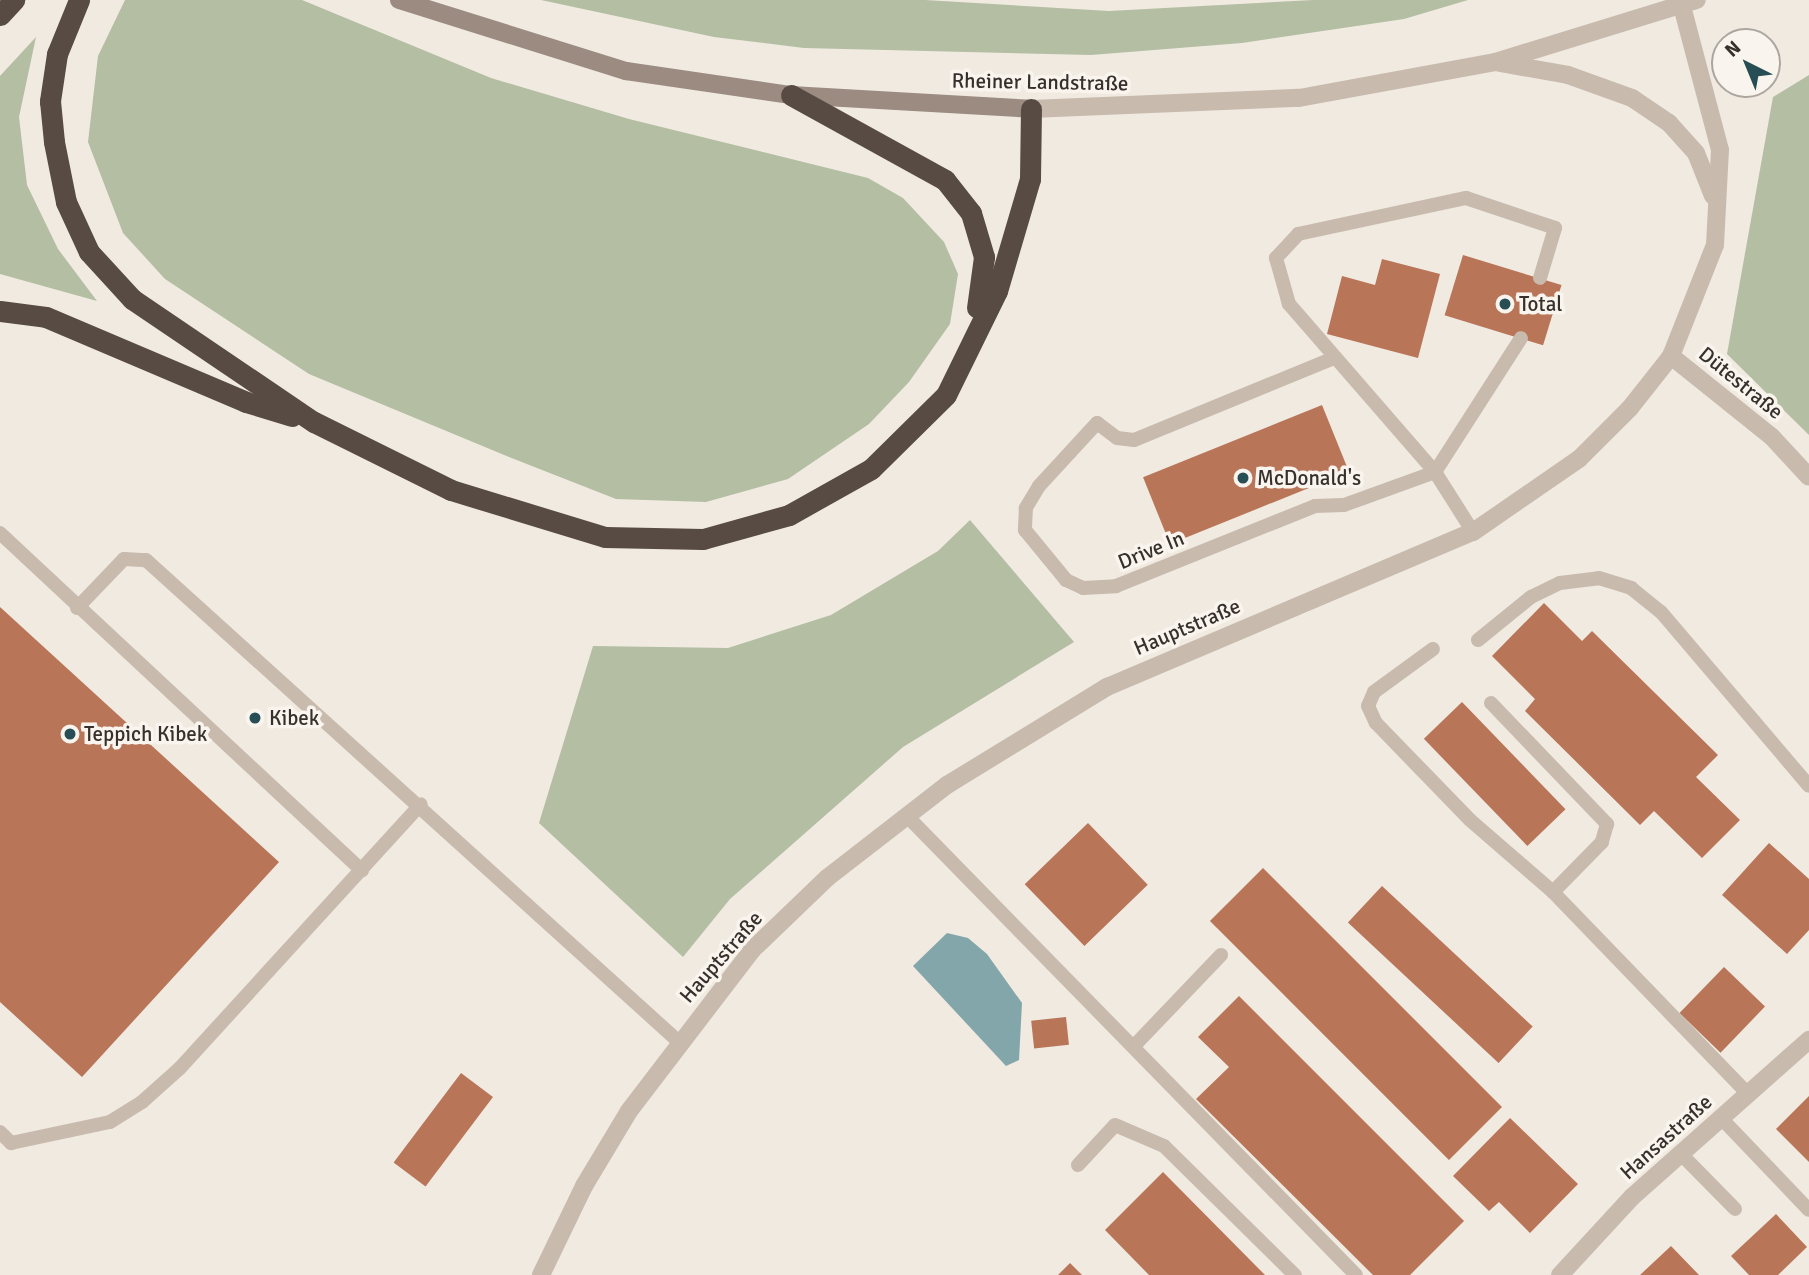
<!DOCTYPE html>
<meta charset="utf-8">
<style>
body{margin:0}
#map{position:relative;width:1809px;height:1275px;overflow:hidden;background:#f1eae1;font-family:Signika,sans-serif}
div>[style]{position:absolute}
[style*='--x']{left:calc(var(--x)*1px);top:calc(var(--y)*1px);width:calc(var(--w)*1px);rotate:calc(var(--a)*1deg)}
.green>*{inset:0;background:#b3bea2}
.water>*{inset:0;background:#83a6ab}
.building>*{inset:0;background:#b87558;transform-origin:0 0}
.service>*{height:14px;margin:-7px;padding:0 7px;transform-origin:7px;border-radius:7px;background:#c8bbae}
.minor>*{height:18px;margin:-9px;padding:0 9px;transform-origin:9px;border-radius:9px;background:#c8bbae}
.tertiary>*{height:18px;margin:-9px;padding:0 9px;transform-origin:9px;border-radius:9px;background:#c8bbae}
.secondary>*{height:18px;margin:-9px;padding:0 9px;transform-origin:9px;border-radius:9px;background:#9b8b80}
.motorway>*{height:21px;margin:-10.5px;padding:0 10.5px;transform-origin:10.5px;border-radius:10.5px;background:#574b44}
.dots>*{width:19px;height:19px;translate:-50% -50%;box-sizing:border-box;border:4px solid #f9f4ed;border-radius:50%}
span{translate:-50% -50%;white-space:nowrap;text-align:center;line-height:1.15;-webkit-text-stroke:7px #f9f4ed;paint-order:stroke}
.street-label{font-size:21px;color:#37302c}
.poi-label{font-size:21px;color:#37302c}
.left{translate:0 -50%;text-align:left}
.north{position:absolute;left:1711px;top:28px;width:70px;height:70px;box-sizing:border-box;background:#f9f4ed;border:2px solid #aba6a0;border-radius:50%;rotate:317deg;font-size:19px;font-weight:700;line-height:28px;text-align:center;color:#37302c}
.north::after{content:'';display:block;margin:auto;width:24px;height:32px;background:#264e54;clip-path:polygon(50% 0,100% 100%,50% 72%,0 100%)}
</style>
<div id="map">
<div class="green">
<i style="clip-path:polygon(125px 0,302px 0,491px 78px,629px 119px,868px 178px,903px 198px,944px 242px,958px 274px,950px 324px,909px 382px,869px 424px,788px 479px,706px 502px,616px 499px,509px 457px,309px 374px,165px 279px,123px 233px,88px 142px,98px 56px)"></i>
<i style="clip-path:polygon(541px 0,925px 0,1109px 11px,1313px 0,1468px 0,1404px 19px,1242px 43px,1091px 55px,804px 48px,714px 37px)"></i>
<i style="clip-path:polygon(36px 37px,19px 117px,27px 185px,58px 249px,97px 301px,0 274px,0 76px)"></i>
<i style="clip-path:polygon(1809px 75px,1809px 435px,1727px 354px,1773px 97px)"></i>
<i style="clip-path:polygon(970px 520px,1074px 642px,903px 747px,730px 899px,683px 957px,539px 823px,593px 646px,728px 648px,831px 615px,938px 551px)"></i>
</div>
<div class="water">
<i style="clip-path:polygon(947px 933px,968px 938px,987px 954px,1022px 1003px,1019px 1060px,1006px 1066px,913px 966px)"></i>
</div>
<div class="building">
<i style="left:1463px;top:255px;width:103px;height:63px;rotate:17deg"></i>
<i style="clip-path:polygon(1382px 259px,1440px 274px,1418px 358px,1327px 334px,1342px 276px,1375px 285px)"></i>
<i style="left:1322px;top:405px;width:72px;height:193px;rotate:68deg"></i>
<i style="clip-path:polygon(1544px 603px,1582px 641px,1592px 631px,1718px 755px,1696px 777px,1740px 820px,1702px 858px,1654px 811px,1640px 825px,1525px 711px,1535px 699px,1492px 656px)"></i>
<i style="clip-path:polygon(0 607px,279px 862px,82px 1077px,0 1002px)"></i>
<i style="left:1462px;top:702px;width:149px;height:53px;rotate:46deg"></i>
<i style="left:1088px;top:823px;width:86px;height:88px;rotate:46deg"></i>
<i style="clip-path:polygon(1769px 843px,1809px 879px,1809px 930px,1787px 954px,1722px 895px)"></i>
<i style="left:1263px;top:868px;width:338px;height:75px;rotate:45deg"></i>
<i style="left:1382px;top:886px;width:206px;height:50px;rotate:43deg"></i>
<i style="left:1724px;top:967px;width:57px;height:64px;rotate:44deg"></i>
<i style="clip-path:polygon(1239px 996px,1464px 1221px,1410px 1275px,1373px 1275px,1196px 1099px,1229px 1067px,1198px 1037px)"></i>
<i style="left:1066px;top:1017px;width:28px;height:35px;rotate:84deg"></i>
<i style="left:461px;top:1073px;width:40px;height:112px;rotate:37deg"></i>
<i style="clip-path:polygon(1809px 1096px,1809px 1162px,1776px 1129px)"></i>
<i style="clip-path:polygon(1510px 1118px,1578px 1184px,1530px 1233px,1499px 1202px,1489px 1211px,1453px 1176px)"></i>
<i style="clip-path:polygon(1163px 1172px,1265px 1275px,1149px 1275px,1105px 1230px)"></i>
<i style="clip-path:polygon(1776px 1214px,1807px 1247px,1778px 1275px,1749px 1275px,1731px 1256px)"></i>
<i style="clip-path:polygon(1671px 1246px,1699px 1275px,1640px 1275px)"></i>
<i style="clip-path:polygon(1070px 1263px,1082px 1275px,1058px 1275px)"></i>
</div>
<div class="service">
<i style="--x:1334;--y:358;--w:216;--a:157.7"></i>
<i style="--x:1134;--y:440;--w:17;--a:-173"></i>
<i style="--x:1117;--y:438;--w:25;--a:-143"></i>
<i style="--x:1097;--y:423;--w:86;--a:132.6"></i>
<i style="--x:1039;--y:486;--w:26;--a:121"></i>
<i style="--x:1026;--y:508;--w:22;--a:93"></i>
<i style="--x:1025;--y:530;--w:65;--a:50.6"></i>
<i style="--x:1066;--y:580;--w:19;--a:25"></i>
<i style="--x:1083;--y:588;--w:33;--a:-3"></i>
<i style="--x:1116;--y:586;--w:214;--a:-21.9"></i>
<i style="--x:1315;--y:506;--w:29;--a:-2"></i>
<i style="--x:1344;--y:505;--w:97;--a:-19.9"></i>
<i style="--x:1435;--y:472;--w:159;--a:-57.3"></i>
<i style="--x:1473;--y:532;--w:71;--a:-122.3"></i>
<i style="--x:1435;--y:472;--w:223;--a:-131"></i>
<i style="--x:1289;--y:304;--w:48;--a:-105.8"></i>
<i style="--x:1276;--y:258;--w:33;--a:-47"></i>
<i style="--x:1298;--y:234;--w:172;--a:-12.1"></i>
<i style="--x:1466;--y:198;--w:94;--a:18.6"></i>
<i style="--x:1555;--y:228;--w:52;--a:106.7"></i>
<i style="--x:0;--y:533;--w:495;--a:43"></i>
<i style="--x:77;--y:608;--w:68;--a:-46.2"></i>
<i style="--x:124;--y:559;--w:22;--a:3"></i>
<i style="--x:146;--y:560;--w:719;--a:42.12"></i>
<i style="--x:1478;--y:640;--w:68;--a:-39.1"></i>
<i style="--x:1531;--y:597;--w:32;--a:-26"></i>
<i style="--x:1560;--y:583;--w:39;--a:-7"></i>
<i style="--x:1599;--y:578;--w:34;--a:17"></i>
<i style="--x:1631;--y:588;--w:38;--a:39"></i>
<i style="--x:1661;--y:612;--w:228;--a:49.6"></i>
<i style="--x:1433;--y:649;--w:73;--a:143.9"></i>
<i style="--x:1374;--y:692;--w:15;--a:113"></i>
<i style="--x:1368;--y:706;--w:19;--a:65"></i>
<i style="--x:1376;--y:723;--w:135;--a:45.9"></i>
<i style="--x:1470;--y:820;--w:110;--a:40.9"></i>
<i style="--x:1491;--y:703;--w:168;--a:46.2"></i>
<i style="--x:1607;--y:824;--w:19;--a:106"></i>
<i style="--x:1602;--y:842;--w:70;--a:134.4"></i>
<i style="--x:1553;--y:892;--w:281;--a:46"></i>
<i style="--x:907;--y:816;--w:642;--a:45.63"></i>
<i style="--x:1134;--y:1046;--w:126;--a:-46.3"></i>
<i style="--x:1721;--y:1118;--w:127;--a:46.3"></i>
<i style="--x:0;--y:1132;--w:16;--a:45"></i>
<i style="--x:11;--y:1143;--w:101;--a:-12"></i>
<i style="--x:110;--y:1122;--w:38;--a:-32"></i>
<i style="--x:142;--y:1102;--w:51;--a:-41.8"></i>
<i style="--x:180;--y:1068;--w:357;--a:-47.6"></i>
<i style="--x:1681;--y:1154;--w:77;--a:45.5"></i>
<i style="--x:1078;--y:1165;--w:54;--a:-47.2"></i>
<i style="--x:1115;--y:1125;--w:53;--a:23.2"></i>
<i style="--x:1164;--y:1146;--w:184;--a:44.6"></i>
</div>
<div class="minor">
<i style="--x:1671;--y:356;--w:129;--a:38.7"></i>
<i style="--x:1772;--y:437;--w:54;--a:47.2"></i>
<i style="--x:1560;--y:1275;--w:106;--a:-47.3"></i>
<i style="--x:1632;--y:1197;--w:237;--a:-41.6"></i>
</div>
<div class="tertiary">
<i style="--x:1500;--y:63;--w:69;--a:10"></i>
<i style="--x:1568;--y:75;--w:68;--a:19.8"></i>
<i style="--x:1632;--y:98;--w:45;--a:34"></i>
<i style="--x:1669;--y:123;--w:40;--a:48"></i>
<i style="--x:1696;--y:153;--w:46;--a:68.4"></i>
<i style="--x:1031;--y:109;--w:268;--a:-2.4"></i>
<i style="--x:1299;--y:98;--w:199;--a:-10.4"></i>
<i style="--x:1495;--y:62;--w:211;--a:-17.1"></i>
<i style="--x:541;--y:1275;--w:99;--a:-64.2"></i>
<i style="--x:584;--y:1186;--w:87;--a:-59"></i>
<i style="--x:629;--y:1111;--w:203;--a:-52.6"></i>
<i style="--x:752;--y:950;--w:104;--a:-43.8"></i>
<i style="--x:827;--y:878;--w:152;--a:-37.8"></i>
<i style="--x:947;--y:785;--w:188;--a:-31.5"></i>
<i style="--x:1107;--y:687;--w:397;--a:-23"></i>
<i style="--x:1473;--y:532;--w:129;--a:-34.6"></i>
<i style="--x:1579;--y:459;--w:72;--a:-45"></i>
<i style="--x:1630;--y:408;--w:66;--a:-51.7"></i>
<i style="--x:1671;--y:356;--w:119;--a:-68.4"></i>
<i style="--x:1715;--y:245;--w:95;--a:-87"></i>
<i style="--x:1720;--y:150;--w:149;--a:-104.8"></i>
</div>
<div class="secondary">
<i style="--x:399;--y:0;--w:238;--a:17.4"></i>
<i style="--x:626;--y:71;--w:167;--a:8.3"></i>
<i style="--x:791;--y:95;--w:240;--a:3.3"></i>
</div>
<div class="motorway">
<i style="--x:79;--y:0;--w:58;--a:112.2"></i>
<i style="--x:57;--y:54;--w:48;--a:98.5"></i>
<i style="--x:50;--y:101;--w:41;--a:84.4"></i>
<i style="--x:54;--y:142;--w:61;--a:78.7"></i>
<i style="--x:66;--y:202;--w:55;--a:65.3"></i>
<i style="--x:89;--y:252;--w:64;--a:47.5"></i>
<i style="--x:132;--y:299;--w:220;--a:34.1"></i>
<i style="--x:314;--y:422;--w:153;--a:26.4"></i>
<i style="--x:451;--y:490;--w:161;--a:17"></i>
<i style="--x:605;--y:537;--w:98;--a:1.2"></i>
<i style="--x:703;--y:539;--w:89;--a:-15.6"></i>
<i style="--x:789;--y:515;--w:94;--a:-29.3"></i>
<i style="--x:871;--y:469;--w:105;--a:-44.6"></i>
<i style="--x:946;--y:395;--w:116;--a:-63.9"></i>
<i style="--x:997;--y:291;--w:117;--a:-73.6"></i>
<i style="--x:1030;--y:179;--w:70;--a:-89.2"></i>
<i style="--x:0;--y:15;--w:21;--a:-47"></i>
<i style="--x:791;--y:95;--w:176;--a:28.9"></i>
<i style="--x:945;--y:180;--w:42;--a:51.8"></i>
<i style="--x:971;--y:213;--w:46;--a:73.5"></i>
<i style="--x:984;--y:257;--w:51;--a:97.8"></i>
<i style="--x:0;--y:311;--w:46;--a:7.4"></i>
<i style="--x:46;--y:317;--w:217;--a:23"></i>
<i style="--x:246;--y:402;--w:48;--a:16.9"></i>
</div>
<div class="dots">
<i style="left:1505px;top:304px;background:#264e54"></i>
<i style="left:1243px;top:478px;background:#264e54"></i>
<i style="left:255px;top:718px;background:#264e54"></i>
<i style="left:70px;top:734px;background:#264e54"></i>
</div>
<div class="street-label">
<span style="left:1040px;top:82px;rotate:1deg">Rheiner Landstraße</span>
<span style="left:1741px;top:383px;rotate:39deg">Dütestraße</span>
<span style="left:1151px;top:550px;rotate:-22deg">Drive In</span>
<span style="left:1187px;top:627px;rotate:-23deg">Hauptstraße</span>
<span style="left:721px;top:957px;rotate:-49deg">Hauptstraße</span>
<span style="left:1666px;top:1137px;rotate:-42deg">Hansastraße</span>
</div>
<div class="poi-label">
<span class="left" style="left:1519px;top:304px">Total</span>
<span class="left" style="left:1257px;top:478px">McDonald's</span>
<span class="left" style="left:269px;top:718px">Kibek</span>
<span class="left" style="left:84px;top:734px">Teppich Kibek</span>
</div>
<div class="north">N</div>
</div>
